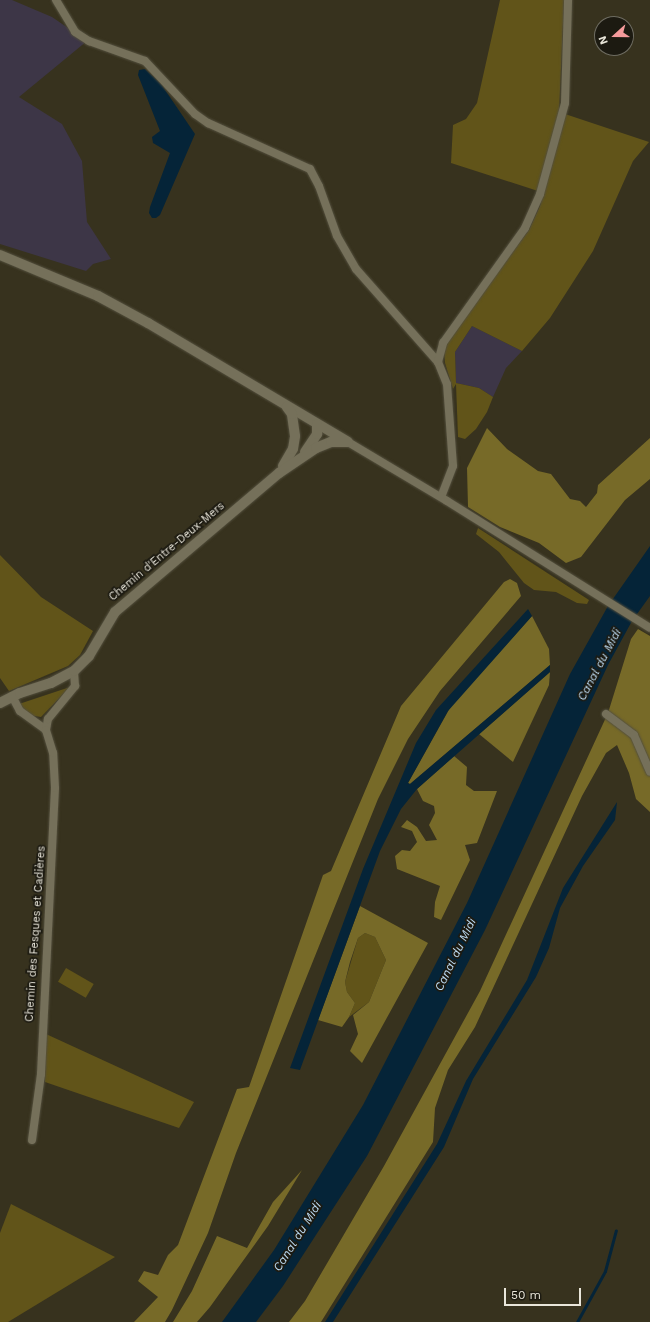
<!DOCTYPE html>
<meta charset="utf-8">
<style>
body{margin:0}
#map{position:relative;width:650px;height:1322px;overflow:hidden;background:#37321e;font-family:"Work Sans",sans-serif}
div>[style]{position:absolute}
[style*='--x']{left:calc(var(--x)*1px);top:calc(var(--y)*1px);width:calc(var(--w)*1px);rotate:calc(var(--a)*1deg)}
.industrial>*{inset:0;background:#3d3647}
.green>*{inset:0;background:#615419;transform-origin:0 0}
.forest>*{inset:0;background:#776a28}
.water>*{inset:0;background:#052438}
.stream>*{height:3px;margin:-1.5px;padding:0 1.5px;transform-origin:1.5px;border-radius:1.5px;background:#052438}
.roads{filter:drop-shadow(0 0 1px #534f3d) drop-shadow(0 0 1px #534f3d)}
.minor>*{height:8px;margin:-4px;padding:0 4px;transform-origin:4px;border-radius:4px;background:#75705a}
.tertiary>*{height:10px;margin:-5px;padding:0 5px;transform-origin:5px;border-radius:5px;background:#75705a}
span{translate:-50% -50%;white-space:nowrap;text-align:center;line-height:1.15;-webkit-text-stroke:3.5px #1c1a11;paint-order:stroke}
.street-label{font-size:11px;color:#e9e6da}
.water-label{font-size:12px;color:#bfdef6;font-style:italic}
.north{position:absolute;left:594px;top:16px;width:40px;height:40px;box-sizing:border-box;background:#1c1a11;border:1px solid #6e6c61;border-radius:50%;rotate:249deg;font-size:11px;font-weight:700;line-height:16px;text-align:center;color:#e9e6da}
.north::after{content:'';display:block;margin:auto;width:14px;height:18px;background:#f59b9c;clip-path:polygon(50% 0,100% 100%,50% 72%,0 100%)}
.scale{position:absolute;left:504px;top:1288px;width:77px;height:18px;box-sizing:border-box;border:2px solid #e9e6da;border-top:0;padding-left:5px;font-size:12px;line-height:14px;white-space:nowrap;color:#e9e6da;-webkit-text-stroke:3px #1c1a11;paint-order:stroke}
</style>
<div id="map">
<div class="industrial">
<i style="clip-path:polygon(0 0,12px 0,52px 17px,87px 41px,19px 97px,62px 124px,82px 161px,87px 222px,111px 259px,93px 264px,86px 271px,0 244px)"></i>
<i style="clip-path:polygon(472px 326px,522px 351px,506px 368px,493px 397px,479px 388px,456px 383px,455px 352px)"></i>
</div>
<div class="green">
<i style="clip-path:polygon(500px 0,564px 0,559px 112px,538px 191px,451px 163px,453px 125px,466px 119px,477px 103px)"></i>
<i style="clip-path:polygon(565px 114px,649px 142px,633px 161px,593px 251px,550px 318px,522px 351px,472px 326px,455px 352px,456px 383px,479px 388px,493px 397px,487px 412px,476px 429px,465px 439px,458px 437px,456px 384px,453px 389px,445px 363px,444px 350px,451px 335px,529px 230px,540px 206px)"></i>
<i style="clip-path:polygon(478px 528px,589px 600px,587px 604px,577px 603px,556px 592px,534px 590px,524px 583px,499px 552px,476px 534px)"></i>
<i style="clip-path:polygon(0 555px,41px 597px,93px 631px,80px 655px,68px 666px,9px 691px,0 678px)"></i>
<i style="clip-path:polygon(70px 687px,41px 717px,28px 715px,19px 704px)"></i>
<i style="clip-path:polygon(365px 933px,375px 937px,386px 960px,369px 1002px,349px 1017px,355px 1003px,347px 992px,345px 982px,358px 938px)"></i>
<i style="left:66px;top:968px;width:32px;height:16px;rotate:30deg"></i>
<i style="clip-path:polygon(46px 1034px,194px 1102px,179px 1128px,45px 1082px)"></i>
<i style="clip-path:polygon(11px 1204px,115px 1257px,8px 1322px,0 1322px,0 1233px)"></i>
</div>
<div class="forest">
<i style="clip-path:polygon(487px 428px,507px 449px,538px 471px,551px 474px,570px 499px,580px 501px,586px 507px,597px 493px,598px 485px,650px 438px,650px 479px,625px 500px,581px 557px,566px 563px,539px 543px,500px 527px,468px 507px,467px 468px)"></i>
<i style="clip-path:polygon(510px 579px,517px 583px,521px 596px,440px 691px,408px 739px,378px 799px,236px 1153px,208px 1233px,172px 1310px,165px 1322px,134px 1322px,158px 1297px,138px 1281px,144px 1271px,158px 1275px,168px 1255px,178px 1245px,237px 1089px,249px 1087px,323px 875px,331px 871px,401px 706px,504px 582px)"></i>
<i style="clip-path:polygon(532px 616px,549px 649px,550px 665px,410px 784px,408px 783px,451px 706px)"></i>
<i style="clip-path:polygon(638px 629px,650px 636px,650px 812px,636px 799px,629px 773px,617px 745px,606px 753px,582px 796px,475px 1027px,448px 1070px,435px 1108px,433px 1142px,321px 1322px,289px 1322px,305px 1301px,384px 1166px,480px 991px,608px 713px,631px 639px)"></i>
<i style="clip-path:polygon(550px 672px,549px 685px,513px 762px,479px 734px)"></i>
<i style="clip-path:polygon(454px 756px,467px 767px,466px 785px,474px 791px,497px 791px,477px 843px,465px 845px,470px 860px,441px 920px,434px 917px,435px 902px,440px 886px,397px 869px,395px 856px,402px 850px,410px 851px,417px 842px,412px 831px,401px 827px,407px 820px,417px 827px,426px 841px,437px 840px,429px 825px,435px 813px,434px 806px,423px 801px,417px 789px)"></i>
<i style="clip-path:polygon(360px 906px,428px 943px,362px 1063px,350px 1051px,358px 1034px,353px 1015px,369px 1002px,386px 960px,375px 937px,365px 933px,358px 938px,350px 962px,345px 982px,347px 992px,355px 1003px,349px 1017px,342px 1027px,318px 1020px)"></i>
<i style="clip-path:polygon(302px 1170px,268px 1226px,210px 1307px,197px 1322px,173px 1322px,192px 1291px,217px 1236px,247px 1248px,273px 1202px)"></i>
</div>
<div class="water">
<i style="clip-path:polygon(145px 69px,161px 84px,195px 134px,160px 215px,156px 218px,152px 218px,149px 213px,150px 207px,170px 153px,153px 143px,152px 137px,160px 131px,138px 75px,139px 70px)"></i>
<i style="clip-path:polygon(650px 546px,650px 596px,632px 621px,608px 665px,485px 930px,367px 1156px,283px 1286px,256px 1322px,222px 1322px,274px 1250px,363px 1105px,467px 903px,570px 674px,608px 606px)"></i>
<i style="clip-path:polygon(528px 609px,532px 616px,448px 711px,408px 783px,410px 784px,550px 665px,550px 672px,417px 789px,401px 809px,380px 851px,300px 1070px,290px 1068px,363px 869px,416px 743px,436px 710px)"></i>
<i style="clip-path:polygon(617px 802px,615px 820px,583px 866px,560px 908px,549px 948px,536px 977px,473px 1079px,444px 1147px,333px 1322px,325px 1322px,437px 1144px,466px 1081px,527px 980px,563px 888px)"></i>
</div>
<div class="stream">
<i style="--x:577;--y:1322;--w:58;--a:-61.2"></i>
<i style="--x:605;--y:1271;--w:42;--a:-75"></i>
</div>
<div class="roads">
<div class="minor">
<i style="--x:56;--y:0;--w:37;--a:59"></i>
<i style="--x:75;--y:32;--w:17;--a:33"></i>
<i style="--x:89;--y:41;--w:59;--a:19.7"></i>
<i style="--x:145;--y:61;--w:73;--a:46.7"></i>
<i style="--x:195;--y:114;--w:16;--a:35"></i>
<i style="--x:208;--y:123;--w:112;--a:24.3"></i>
<i style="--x:310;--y:169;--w:19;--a:62"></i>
<i style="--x:319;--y:186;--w:53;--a:70.2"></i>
<i style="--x:337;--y:236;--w:38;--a:60"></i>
<i style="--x:356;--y:269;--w:124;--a:48.6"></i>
<i style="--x:438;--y:362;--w:24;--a:68"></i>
<i style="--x:447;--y:384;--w:82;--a:85.8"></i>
<i style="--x:453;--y:466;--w:33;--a:111"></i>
<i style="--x:438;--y:362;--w:20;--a:-75"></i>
<i style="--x:443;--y:343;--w:141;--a:-54.5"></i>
<i style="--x:525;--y:228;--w:37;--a:-66"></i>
<i style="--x:540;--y:194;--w:94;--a:-74.6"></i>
<i style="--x:565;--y:103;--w:103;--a:-88.3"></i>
<i style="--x:348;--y:442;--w:115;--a:30.8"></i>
<i style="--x:447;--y:501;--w:239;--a:32"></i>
<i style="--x:12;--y:696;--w:17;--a:62"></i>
<i style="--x:20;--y:711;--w:32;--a:36"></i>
<i style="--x:46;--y:730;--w:11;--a:-80"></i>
<i style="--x:48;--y:719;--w:43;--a:-50.7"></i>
<i style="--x:75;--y:686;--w:15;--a:-94"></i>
<i style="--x:606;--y:714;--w:35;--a:37"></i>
<i style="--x:634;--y:735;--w:40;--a:66.6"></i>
<i style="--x:32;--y:1140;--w:67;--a:-82.2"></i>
<i style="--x:41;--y:1074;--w:286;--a:-87.2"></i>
<i style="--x:55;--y:788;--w:35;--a:-93"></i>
<i style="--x:53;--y:753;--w:24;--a:-107"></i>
</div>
<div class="tertiary">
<i style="--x:0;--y:255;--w:106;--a:22.7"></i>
<i style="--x:98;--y:296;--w:57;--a:28.4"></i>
<i style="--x:148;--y:323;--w:231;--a:30.7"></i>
<i style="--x:305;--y:452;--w:22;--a:-56"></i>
<i style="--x:317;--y:434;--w:10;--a:-90"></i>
<i style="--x:283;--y:466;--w:20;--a:-60"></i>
<i style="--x:293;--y:449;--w:13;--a:-81"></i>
<i style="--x:295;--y:436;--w:22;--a:-98"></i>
<i style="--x:292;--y:414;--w:9;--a:-126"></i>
<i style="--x:0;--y:703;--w:22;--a:-27"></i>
<i style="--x:20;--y:693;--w:33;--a:-18"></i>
<i style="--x:51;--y:683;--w:26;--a:-28"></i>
<i style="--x:74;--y:671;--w:21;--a:-45"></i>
<i style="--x:89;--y:656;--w:51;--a:-59.4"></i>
<i style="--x:115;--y:612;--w:215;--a:-40.3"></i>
<i style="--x:279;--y:473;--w:45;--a:-34"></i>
<i style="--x:316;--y:448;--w:16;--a:-22"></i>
<i style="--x:331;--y:442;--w:17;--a:0"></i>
</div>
</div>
<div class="street-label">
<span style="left:167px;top:552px;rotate:-40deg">Chemin d'Entre-Deux-Mers</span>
<span style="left:36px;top:934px;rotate:-86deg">Chemin des Fesques et Cadières</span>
</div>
<div class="water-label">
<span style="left:600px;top:665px;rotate:-62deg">Canal du Midi</span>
<span style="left:456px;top:955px;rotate:-64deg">Canal du Midi</span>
<span style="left:298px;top:1237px;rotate:-58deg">Canal du Midi</span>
</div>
<div class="north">N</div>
<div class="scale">50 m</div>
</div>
